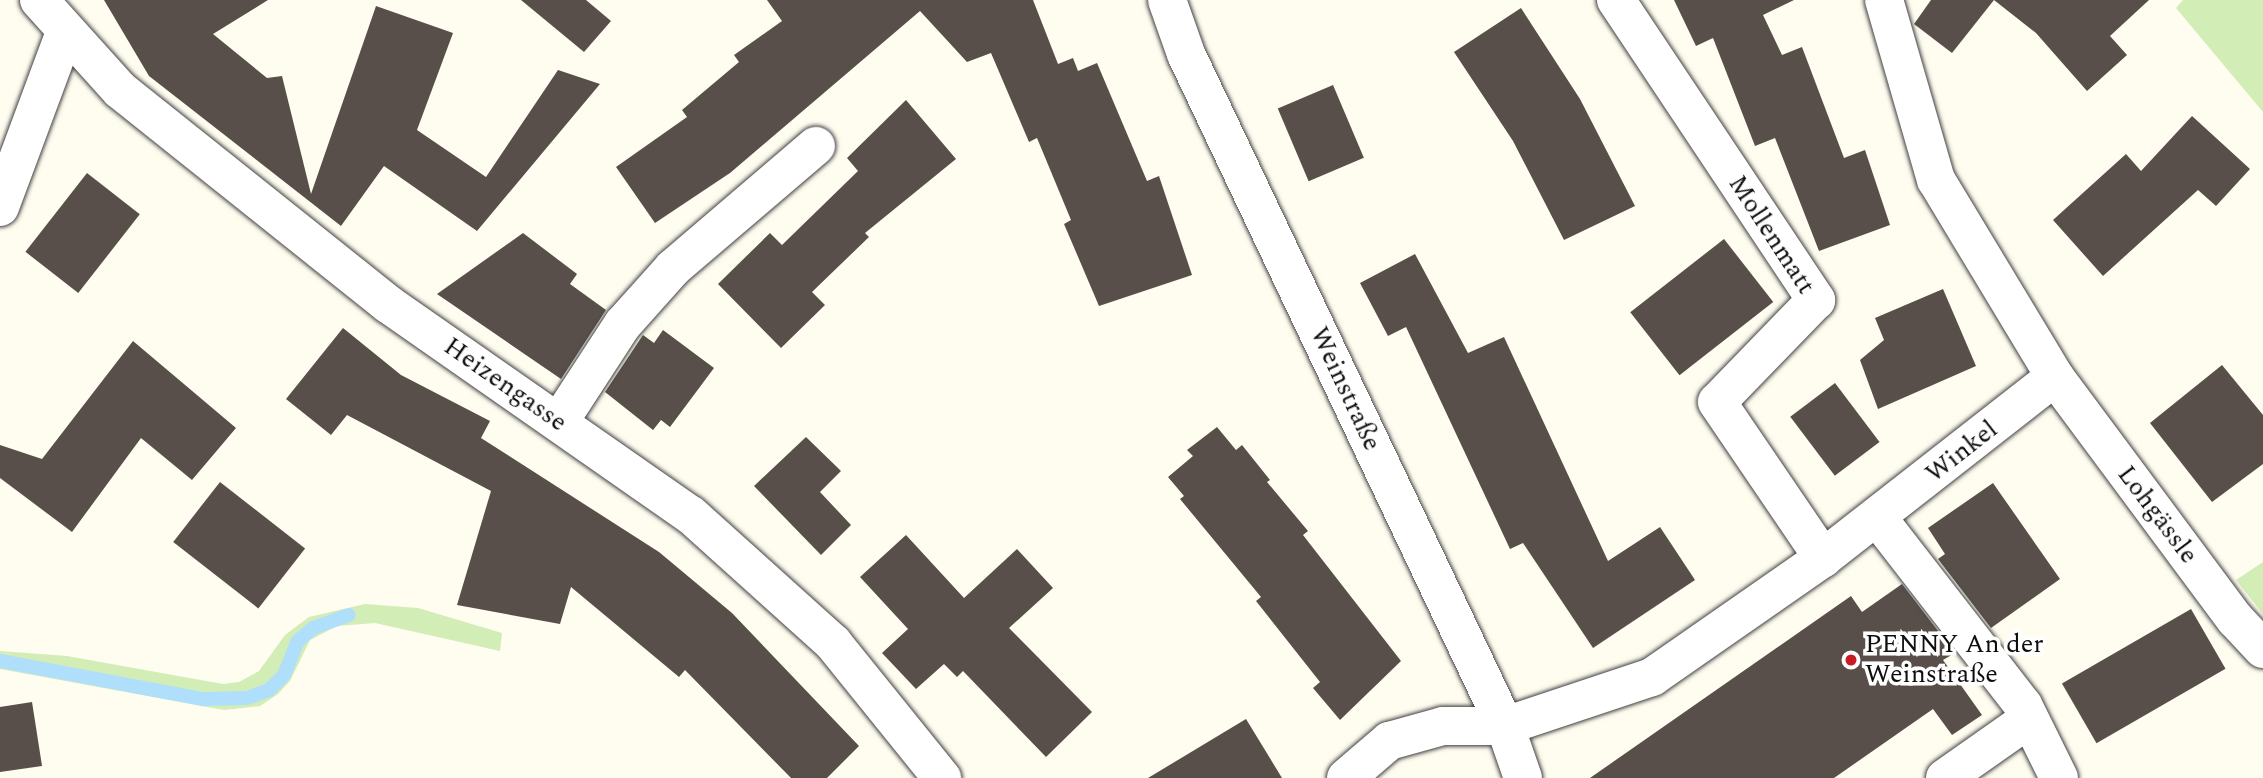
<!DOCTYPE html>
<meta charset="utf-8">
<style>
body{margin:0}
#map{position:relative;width:2263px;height:778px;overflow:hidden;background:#fffcf0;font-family:Spectral,serif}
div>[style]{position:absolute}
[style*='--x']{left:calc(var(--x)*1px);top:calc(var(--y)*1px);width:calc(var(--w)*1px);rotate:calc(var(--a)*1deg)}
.green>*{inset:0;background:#d3edb6}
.stream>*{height:14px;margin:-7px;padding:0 7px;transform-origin:7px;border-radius:7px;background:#b0dffb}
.building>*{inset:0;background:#584f4a;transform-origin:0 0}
.roads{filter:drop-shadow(0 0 2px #414141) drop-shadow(0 0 2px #414141)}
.minor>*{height:38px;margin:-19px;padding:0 19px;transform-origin:19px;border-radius:19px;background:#fff}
.dots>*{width:19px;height:19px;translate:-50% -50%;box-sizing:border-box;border:4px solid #fff;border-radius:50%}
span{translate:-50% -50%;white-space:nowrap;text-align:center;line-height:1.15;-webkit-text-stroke:7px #fff;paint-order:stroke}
.street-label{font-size:26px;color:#0e0e0e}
.poi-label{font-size:26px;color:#0e0e0e}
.left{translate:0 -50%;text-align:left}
</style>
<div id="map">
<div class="green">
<i style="clip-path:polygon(2183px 0,2263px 0,2263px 112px,2176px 8px)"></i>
<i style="clip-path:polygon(2263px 562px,2263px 614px,2236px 580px)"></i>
<i style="clip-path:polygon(365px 604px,418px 608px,502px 633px,500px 651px,375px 623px,337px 626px,310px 640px,290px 681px,278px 694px,260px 706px,224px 710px,0 669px,0 651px,67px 656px,223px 684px,239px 682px,259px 671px,285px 635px,309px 617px)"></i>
</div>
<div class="stream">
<i style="--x:0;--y:661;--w:208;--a:10.6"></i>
<i style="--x:204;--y:699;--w:43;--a:-1.3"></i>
<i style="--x:247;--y:698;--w:23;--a:-20"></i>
<i style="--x:269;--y:690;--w:21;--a:-45"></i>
<i style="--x:284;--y:675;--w:35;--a:-68"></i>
<i style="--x:297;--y:642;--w:21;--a:-41"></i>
<i style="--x:313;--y:628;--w:38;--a:-20"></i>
</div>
<div class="building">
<i style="clip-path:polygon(104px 0,268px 0,213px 34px,267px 78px,282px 76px,311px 194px,376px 6px,453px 33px,417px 130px,486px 177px,558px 70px,600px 84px,477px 231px,384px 166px,341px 226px,149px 76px)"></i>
<i style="clip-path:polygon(521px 0,586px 0,611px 21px,584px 52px)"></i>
<i style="clip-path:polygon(767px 0,1033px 0,1058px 64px,1073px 58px,1078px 71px,1097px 63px,1147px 181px,1159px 176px,1192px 275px,1099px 306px,1064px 224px,1071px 220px,1037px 138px,1029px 142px,991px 53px,967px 62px,920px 11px,730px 173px,655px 223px,616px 167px,687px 117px,682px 110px,739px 62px,734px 55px,782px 21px)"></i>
<i style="clip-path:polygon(1674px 0,1794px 0,1763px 15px,1782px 55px,1802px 47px,1844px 158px,1865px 150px,1890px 225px,1819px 251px,1775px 138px,1755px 146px,1713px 38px,1696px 46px)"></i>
<i style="clip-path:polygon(1931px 0,1994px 0,1952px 53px,1914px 24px)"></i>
<i style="clip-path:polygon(1994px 0,2149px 0,2110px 36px,2127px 55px,2087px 91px,2036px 33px)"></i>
<i style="clip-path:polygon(1521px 8px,1580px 99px,1635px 206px,1564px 240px,1513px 141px,1454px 52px)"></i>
<i style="left:1333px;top:85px;width:79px;height:60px;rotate:67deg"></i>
<i style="clip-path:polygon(906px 100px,956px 159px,865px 233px,869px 237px,812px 292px,825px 305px,781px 348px,718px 284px,770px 233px,782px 245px,858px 171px,847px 158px)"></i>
<i style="clip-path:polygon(2192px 116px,2250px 169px,2216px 206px,2198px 190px,2103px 276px,2053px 220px,2126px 154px,2141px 171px)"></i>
<i style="left:87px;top:173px;width:67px;height:100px;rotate:38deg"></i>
<i style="clip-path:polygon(523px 233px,577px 274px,570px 284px,606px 310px,561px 379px,437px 294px)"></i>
<i style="left:1724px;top:239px;width:80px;height:119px;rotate:52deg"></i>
<i style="clip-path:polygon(1415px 254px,1468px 353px,1504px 337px,1608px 561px,1660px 527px,1695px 580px,1593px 648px,1523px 543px,1510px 549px,1406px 327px,1388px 336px,1360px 283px)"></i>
<i style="clip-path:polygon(1943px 289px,1976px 366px,1878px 409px,1860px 360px,1884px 340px,1875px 318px)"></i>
<i style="clip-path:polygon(343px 328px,401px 375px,490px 421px,481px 438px,659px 552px,732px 613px,859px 746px,827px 778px,791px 778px,685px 670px,679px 677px,571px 587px,560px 624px,457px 605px,491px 491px,347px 415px,331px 435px,286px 399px)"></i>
<i style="clip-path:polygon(663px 330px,714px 368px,670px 427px,661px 420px,653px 430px,605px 392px,643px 335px,654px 343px)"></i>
<i style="clip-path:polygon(133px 341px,236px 428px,192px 480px,141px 438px,72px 532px,0 478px,0 445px,42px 459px)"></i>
<i style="clip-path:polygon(2222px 365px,2263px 415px,2263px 464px,2212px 502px,2150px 423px)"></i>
<i style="left:1835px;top:383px;width:74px;height:56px;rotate:53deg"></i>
<i style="clip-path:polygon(1217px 427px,1236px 450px,1242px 445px,1270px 480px,1267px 482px,1308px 531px,1303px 535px,1401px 661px,1340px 720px,1313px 688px,1320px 682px,1256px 601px,1261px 597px,1180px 499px,1184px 496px,1168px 477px,1193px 456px,1187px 450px)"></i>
<i style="clip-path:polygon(806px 437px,841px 471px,820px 492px,851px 525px,821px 555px,754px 486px)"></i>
<i style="left:220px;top:482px;width:108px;height:76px;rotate:38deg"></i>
<i style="clip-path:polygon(1993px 483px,2060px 579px,1991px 628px,1938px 559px,1945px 554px,1928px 528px)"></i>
<i style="clip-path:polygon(906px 535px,964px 598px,1017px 549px,1053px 588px,1009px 628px,1092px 712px,1046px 757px,963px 671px,957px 677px,944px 664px,916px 689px,882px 653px,908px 629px,860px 577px)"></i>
<i style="clip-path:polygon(1902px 584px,1955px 653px,1943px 660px,1982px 715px,1952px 735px,1933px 709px,1834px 778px,1590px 778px,1851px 596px,1862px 612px)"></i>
<i style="left:2191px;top:609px;width:69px;height:149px;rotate:60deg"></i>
<i style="clip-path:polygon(32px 702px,42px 766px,0 772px,0 707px)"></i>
<i style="clip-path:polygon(1246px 719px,1282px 778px,1148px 778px)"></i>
</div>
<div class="roads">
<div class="minor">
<i style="--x:39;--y:0;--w:121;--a:48"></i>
<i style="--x:120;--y:90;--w:343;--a:38.6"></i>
<i style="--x:388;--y:304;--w:369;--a:34.9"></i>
<i style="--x:691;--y:515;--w:191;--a:42"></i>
<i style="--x:833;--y:643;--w:174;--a:51.1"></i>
<i style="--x:1167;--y:0;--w:57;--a:70.6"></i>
<i style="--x:1186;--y:54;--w:744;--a:64.61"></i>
<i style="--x:1505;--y:726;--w:55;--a:70.9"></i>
<i style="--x:1616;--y:0;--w:361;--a:56.3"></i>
<i style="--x:1816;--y:300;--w:142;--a:134.1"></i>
<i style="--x:1717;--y:402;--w:189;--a:55.8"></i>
<i style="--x:0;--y:207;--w:187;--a:-69.6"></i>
<i style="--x:2055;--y:377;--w:302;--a:53.4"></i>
<i style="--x:2235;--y:619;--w:41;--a:47"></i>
<i style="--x:559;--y:422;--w:117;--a:-56.9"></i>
<i style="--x:623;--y:324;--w:75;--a:-48.2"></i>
<i style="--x:673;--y:268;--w:188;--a:-40.5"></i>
<i style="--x:1877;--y:517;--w:238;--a:52.2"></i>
<i style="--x:2023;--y:705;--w:81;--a:63.7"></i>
<i style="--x:1346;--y:778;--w:57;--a:-40.7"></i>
<i style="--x:1389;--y:741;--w:56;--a:-15.5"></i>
<i style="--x:1443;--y:726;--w:62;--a:0"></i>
<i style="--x:1505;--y:726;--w:155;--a:-18.4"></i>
<i style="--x:1652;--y:677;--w:208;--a:-34.8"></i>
<i style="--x:1823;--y:558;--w:294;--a:-38"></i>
<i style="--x:2055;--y:377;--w:230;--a:-121.1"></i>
<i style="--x:1936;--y:180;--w:187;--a:-106.1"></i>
<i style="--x:1945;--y:778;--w:103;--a:-35.1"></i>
</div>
</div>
<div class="dots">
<i style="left:1851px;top:660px;background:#c91b24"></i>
</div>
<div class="street-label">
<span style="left:1771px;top:235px;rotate:57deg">Mollenmatt</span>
<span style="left:505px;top:385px;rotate:35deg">Heizengasse</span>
<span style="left:1345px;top:389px;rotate:65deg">Weinstraße</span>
<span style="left:1962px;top:452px;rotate:-38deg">Winkel</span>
<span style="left:2157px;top:515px;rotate:53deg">Lohgässle</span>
</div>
<div class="poi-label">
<span class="left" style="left:1865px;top:660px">PENNY An der<br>Weinstraße</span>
</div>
</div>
